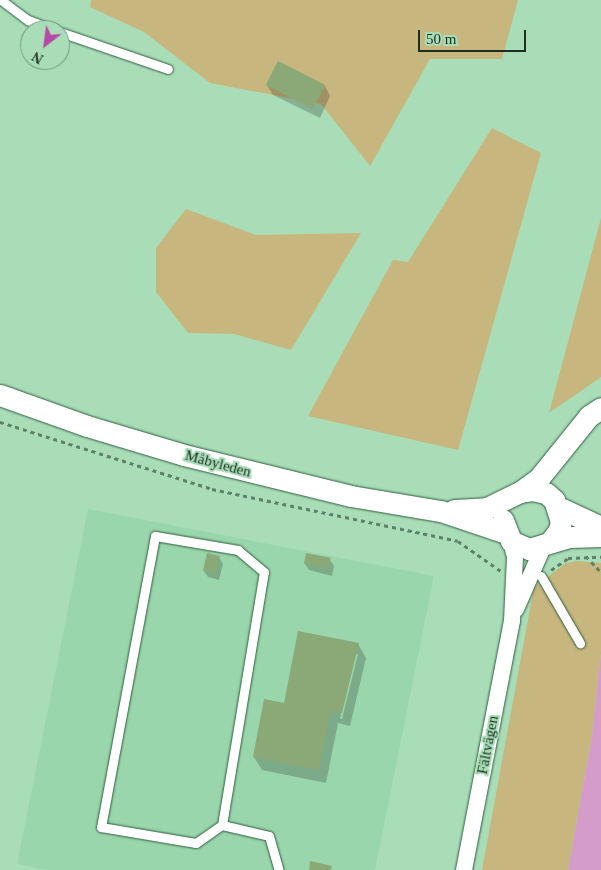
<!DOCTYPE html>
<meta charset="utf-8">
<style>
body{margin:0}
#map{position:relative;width:601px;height:870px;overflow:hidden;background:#a9ddb8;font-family:"Times New Roman",serif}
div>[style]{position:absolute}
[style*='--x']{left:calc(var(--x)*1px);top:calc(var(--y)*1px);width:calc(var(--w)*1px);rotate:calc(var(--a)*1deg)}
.built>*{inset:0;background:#9ad6ab}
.green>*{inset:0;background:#c7b67d}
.water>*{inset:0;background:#d39cc9}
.shadow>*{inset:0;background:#0003}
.building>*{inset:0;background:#8ba877;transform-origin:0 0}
.path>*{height:2.5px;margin-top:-1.25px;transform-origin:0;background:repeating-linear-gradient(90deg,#5e8269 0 4px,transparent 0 8px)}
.roads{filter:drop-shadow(0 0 1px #2e5f3f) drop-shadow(0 0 1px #2e5f3f)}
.service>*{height:9px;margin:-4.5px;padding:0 4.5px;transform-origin:4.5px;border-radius:4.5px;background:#fff}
.minor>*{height:16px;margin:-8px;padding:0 8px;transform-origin:8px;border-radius:8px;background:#fff}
.tertiary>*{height:21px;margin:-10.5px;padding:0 10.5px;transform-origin:10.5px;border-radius:10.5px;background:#fff}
span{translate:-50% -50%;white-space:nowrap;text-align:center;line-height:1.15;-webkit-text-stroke:4px #a9ddb8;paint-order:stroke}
.street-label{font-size:15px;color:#1c3022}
.north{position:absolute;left:20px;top:20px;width:50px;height:50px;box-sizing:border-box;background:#a9ddb8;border:1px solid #71987c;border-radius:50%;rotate:210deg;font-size:14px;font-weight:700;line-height:20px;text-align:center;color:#1c3022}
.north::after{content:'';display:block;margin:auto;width:18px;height:22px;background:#b649a8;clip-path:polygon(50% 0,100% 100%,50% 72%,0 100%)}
.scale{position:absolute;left:418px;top:30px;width:108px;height:22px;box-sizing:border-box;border:2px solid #1c3022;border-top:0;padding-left:6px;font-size:15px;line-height:18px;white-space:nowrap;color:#1c3022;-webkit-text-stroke:4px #a9ddb8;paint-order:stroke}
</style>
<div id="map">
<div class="built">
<i style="clip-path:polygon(88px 509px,434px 576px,375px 870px,47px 870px,17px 864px)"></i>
</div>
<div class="green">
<i style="clip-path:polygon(91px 0,518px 0,502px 59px,430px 59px,370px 166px,321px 104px,210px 83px,144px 32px,90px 7px)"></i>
<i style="clip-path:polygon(492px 128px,541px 153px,458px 450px,308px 416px,393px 260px,408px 262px)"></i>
<i style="clip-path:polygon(186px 209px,256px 235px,361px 233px,291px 350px,234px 334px,188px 333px,156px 292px,156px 248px)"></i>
<i style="clip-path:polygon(601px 218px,601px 377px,549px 413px)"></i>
<i style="clip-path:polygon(577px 561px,601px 563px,601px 653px,592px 736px,568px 870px,482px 870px,534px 587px,566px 563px)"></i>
</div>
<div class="water">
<i style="clip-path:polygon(601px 653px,601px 870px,568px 870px,592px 736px)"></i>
</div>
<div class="shadow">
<i style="clip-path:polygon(267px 85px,325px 86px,330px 96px,320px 118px,273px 95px)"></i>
<i style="clip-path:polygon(219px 557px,223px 564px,219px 580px,208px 577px,204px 571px)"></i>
<i style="clip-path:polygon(330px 560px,334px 566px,332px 576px,309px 570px,305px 564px)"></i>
<i style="clip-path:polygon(evenodd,358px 644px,366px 658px,350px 726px,338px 723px,326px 783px,262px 770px,254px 757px,285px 704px,358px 644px,355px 654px,358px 654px,342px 719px,340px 719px,355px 654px)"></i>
</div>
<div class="building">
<i style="left:278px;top:61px;width:53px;height:27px;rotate:27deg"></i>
<i style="left:207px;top:553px;width:13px;height:18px;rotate:13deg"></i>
<i style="left:306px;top:553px;width:25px;height:11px;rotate:11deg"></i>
<i style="clip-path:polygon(298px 631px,359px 643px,342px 713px,331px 711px,319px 770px,253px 757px,264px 699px,284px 703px)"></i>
<i style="clip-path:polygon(310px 861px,332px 866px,331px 870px,309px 870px)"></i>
</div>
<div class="path">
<i style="--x:0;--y:422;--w:222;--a:17.5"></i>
<i style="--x:212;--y:489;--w:251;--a:11.9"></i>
<i style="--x:458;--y:541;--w:52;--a:34.9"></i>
<i style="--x:586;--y:556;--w:22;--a:47"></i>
<i style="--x:551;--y:570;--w:21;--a:-35"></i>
<i style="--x:568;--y:558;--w:33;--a:-2"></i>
</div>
<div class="roads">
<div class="service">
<i style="--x:1;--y:0;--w:34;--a:37"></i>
<i style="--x:28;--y:20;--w:30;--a:20"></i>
<i style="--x:60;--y:32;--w:114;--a:18.9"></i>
<i style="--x:541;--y:576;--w:78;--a:59.8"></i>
<i style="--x:222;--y:825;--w:256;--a:-80.6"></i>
<i style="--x:264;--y:572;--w:34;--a:-140"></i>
<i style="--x:238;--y:550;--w:84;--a:-170.4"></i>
<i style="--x:155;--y:536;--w:296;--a:100.5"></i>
<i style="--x:101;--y:827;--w:96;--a:9.6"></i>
<i style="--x:196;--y:843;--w:32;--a:-35"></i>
<i style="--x:222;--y:825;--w:48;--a:13.2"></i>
<i style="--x:269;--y:836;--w:35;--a:74"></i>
</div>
<div class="minor">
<i style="--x:516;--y:609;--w:70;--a:-66.4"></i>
<i style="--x:464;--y:870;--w:254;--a:-79.1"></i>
<i style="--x:512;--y:621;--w:64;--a:-87.3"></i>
<i style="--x:515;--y:557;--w:16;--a:-104"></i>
</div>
<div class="tertiary">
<i style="--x:0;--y:395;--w:92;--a:19.6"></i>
<i style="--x:87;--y:426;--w:101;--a:16.6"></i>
<i style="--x:184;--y:455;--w:172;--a:13.8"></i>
<i style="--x:351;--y:496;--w:91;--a:9.5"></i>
<i style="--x:441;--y:511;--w:69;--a:18.7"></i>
<i style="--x:520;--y:492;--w:12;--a:-9"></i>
<i style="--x:532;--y:490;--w:14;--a:12"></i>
<i style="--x:546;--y:493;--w:11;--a:41"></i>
<i style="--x:554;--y:500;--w:22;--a:72"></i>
<i style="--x:561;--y:521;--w:9;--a:103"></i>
<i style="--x:559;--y:530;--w:15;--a:127"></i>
<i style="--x:558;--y:507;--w:47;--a:24.9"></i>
<i style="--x:454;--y:510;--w:33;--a:-3"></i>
<i style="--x:487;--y:508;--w:37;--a:-26"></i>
<i style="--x:520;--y:492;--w:24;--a:-36"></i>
<i style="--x:539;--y:478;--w:80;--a:-51.1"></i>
<i style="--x:589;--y:416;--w:14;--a:-34"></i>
<i style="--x:503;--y:520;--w:22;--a:69"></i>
<i style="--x:511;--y:541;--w:20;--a:24"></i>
<i style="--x:529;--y:549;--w:42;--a:-16.7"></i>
<i style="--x:569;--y:537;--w:32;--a:-2"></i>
</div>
</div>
<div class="street-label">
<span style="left:218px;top:464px;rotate:15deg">Måbyleden</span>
<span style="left:488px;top:745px;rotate:-79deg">Fältvägen</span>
</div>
<div class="north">N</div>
<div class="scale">50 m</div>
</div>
